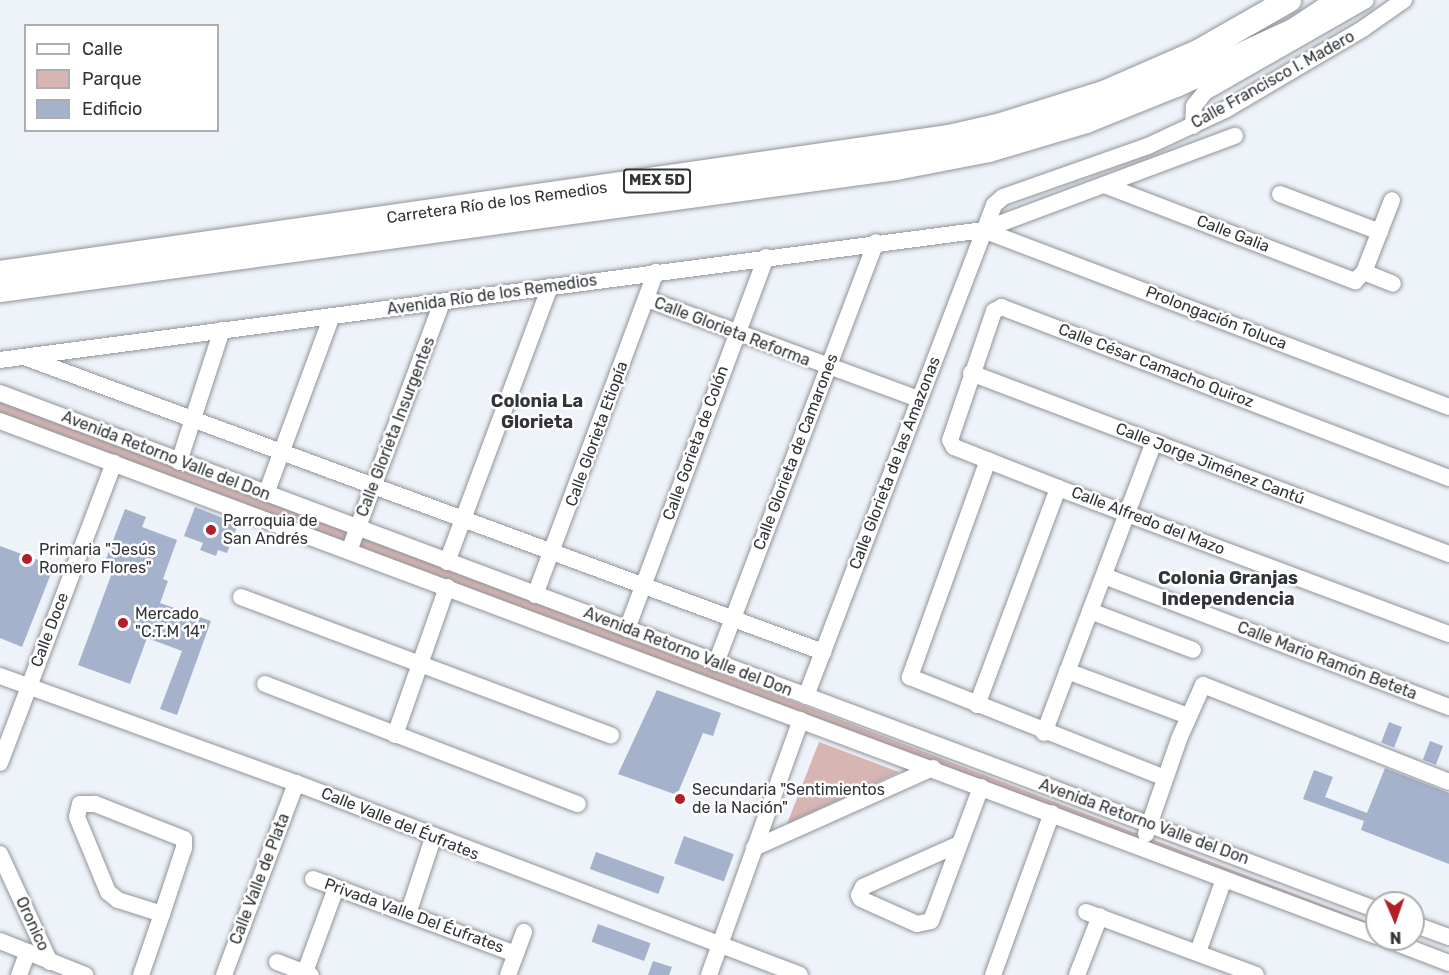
<!DOCTYPE html>
<meta charset="utf-8">
<style>
body{margin:0}
#map{position:relative;width:1449px;height:975px;overflow:hidden;background:#eef2f9;font-family:Rubik,sans-serif}
div>[style]{position:absolute}
[style*='--x']{left:calc(var(--x)*1px);top:calc(var(--y)*1px);width:calc(var(--w)*1px);rotate:calc(var(--a)*1deg)}
.green>*{inset:0;background:#d6b5b2;transform-origin:0 0}
.building>*{inset:0;background:#a4b2cc;transform-origin:0 0}
.roads{filter:drop-shadow(0 0 2px #90949a) drop-shadow(0 0 2px #90949a)}
.minor>*{height:16px;margin:-8px;padding:0 8px;transform-origin:8px;border-radius:8px;background:#fff}
.highway>*{height:24px;margin:-12px;padding:0 12px;transform-origin:12px;border-radius:12px;background:#fff}
.dots>*{width:16px;height:16px;translate:-50% -50%;box-sizing:border-box;border:3px solid #fff;border-radius:50%}
span{translate:-50% -50%;white-space:nowrap;text-align:center;line-height:1.15;-webkit-text-stroke:5px #fff;paint-order:stroke}
.shield-label span{padding:2px 4px;background:#fff;border:2px solid;border-radius:4px;-webkit-text-stroke-width:0}
.shield-label{font-size:15px;color:#323437;font-weight:700}
.street-label{font-size:16px;color:#323437}
.poi-label{font-size:16px;color:#323437}
.left{translate:0 -50%;text-align:left}
.neighbourhood-label{font-size:18px;color:#323437;font-weight:700}
.legend{position:absolute;left:24px;top:24px;width:195px;height:108px;box-sizing:border-box;background:#fff;border:2px solid #adaeaf;margin:0;padding:8px 10px;list-style:none;font-size:18px;color:#323437}
.legend li{display:flex;align-items:center;gap:12px;height:30px}
.legend b{width:30px;border:2px solid #adaeaf}
.north{position:absolute;left:1365px;top:891px;width:60px;height:60px;box-sizing:border-box;background:#fff;border:2px solid #adaeaf;border-radius:50%;rotate:178deg;font-size:16px;font-weight:700;line-height:24px;text-align:center;color:#323437}
.north::after{content:'';display:block;margin:auto;width:21px;height:27px;background:#b11f29;clip-path:polygon(50% 0,100% 100%,50% 72%,0 100%)}
</style>
<div id="map">
<div class="green">
<i style="left:0;top:397px;width:1471px;height:16px;rotate:21deg"></i>
<i style="clip-path:polygon(819px 742px,899px 772px,787px 824px)"></i>
</div>
<div class="building">
<i style="clip-path:polygon(195px 507px,238px 524px,227px 553px,218px 550px,216px 556px,200px 550px,203px 543px,184px 536px)"></i>
<i style="clip-path:polygon(125px 509px,146px 517px,142px 527px,177px 540px,163px 579px,168px 581px,160px 603px,211px 621px,177px 715px,160px 709px,182px 651px,147px 638px,130px 684px,78px 665px,113px 570px,103px 567px)"></i>
<i style="clip-path:polygon(0 546px,54px 566px,22px 647px,0 638px)"></i>
<i style="clip-path:polygon(657px 690px,721px 713px,713px 736px,703px 733px,677px 795px,618px 774px)"></i>
<i style="left:1389px;top:722px;width:14px;height:22px;rotate:21deg"></i>
<i style="left:1430px;top:741px;width:14px;height:20px;rotate:21deg"></i>
<i style="clip-path:polygon(1385px 768px,1449px 793px,1449px 864px,1361px 830px,1364px 821px,1303px 799px,1314px 770px,1333px 777px,1325px 797px,1367px 813px)"></i>
<i style="left:684px;top:836px;width:53px;height:29px;rotate:20deg"></i>
<i style="left:596px;top:852px;width:73px;height:18px;rotate:20deg"></i>
<i style="left:598px;top:924px;width:56px;height:19px;rotate:20deg"></i>
<i style="clip-path:polygon(653px 961px,672px 967px,669px 975px,648px 975px)"></i>
</div>
<div class="roads">
<div class="minor">
<i style="--x:1193;--y:126;--w:20;--a:-87"></i>
<i style="--x:1194;--y:106;--w:18;--a:-52"></i>
<i style="--x:1205;--y:92;--w:185;--a:-29.7"></i>
<i style="--x:1107;--y:186;--w:266;--a:21"></i>
<i style="--x:1355;--y:281;--w:13;--a:-45"></i>
<i style="--x:1364;--y:272;--w:77;--a:-68.7"></i>
<i style="--x:1280;--y:194;--w:107;--a:20.8"></i>
<i style="--x:983;--y:230;--w:498;--a:20.8"></i>
<i style="--x:1364;--y:272;--w:31;--a:22"></i>
<i style="--x:647;--y:299;--w:290;--a:20.2"></i>
<i style="--x:27;--y:358;--w:849;--a:20.27"></i>
<i style="--x:0;--y:360;--w:992;--a:-7.53"></i>
<i style="--x:983;--y:230;--w:269;--a:-20.5"></i>
<i style="--x:971;--y:373;--w:511;--a:20.74"></i>
<i style="--x:0;--y:393;--w:1471;--a:20.58"></i>
<i style="--x:0;--y:421;--w:1470;--a:20.51"></i>
<i style="--x:988;--y:460;--w:231;--a:109.8"></i>
<i style="--x:910;--y:677;--w:274;--a:21.6"></i>
<i style="--x:179;--y:462;--w:139;--a:-72"></i>
<i style="--x:1449;--y:478;--w:479;--a:-159.1"></i>
<i style="--x:1002;--y:307;--w:9;--a:153"></i>
<i style="--x:994;--y:311;--w:136;--a:108.8"></i>
<i style="--x:950;--y:440;--w:8;--a:60"></i>
<i style="--x:954;--y:447;--w:112;--a:21.5"></i>
<i style="--x:1058;--y:488;--w:417;--a:20.5"></i>
<i style="--x:266;--y:494;--w:190;--a:-69.7"></i>
<i style="--x:349;--y:551;--w:266;--a:-69.5"></i>
<i style="--x:447;--y:562;--w:294;--a:-69.5"></i>
<i style="--x:1104;--y:576;--w:369;--a:20.8"></i>
<i style="--x:535;--y:595;--w:345;--a:-69.5"></i>
<i style="--x:241;--y:597;--w:395;--a:20.5"></i>
<i style="--x:1090;--y:611;--w:110;--a:20.7"></i>
<i style="--x:627;--y:629;--w:397;--a:-69.5"></i>
<i style="--x:716;--y:663;--w:450;--a:-69.2"></i>
<i style="--x:1067;--y:671;--w:129;--a:20.4"></i>
<i style="--x:0;--y:676;--w:315;--a:19.9"></i>
<i style="--x:296;--y:783;--w:539;--a:20.85"></i>
<i style="--x:265;--y:684;--w:335;--a:21"></i>
<i style="--x:806;--y:696;--w:526;--a:-69.05"></i>
<i style="--x:994;--y:205;--w:12;--a:-42"></i>
<i style="--x:1003;--y:197;--w:154;--a:-19.4"></i>
<i style="--x:1148;--y:146;--w:85;--a:-25.1"></i>
<i style="--x:1225;--y:110;--w:161;--a:-30.5"></i>
<i style="--x:1364;--y:28;--w:49;--a:-35"></i>
<i style="--x:977;--y:705;--w:232;--a:-69.5"></i>
<i style="--x:1044;--y:733;--w:311;--a:-69.3"></i>
<i style="--x:395;--y:735;--w:157;--a:-70.6"></i>
<i style="--x:0;--y:763;--w:321;--a:-69.2"></i>
<i style="--x:1146;--y:834;--w:101;--a:-70.8"></i>
<i style="--x:1179;--y:739;--w:59;--a:-66"></i>
<i style="--x:1203;--y:685;--w:264;--a:21.5"></i>
<i style="--x:959;--y:844;--w:105;--a:155.9"></i>
<i style="--x:863;--y:887;--w:9;--a:117"></i>
<i style="--x:859;--y:895;--w:4;--a:63"></i>
<i style="--x:861;--y:899;--w:61;--a:24.1"></i>
<i style="--x:917;--y:924;--w:14;--a:-12"></i>
<i style="--x:931;--y:921;--w:143;--a:-69.5"></i>
<i style="--x:754;--y:848;--w:196;--a:-24.1"></i>
<i style="--x:0;--y:854;--w:119;--a:65.2"></i>
<i style="--x:313;--y:879;--w:216;--a:20.3"></i>
<i style="--x:1086;--y:912;--w:181;--a:20.3"></i>
<i style="--x:408;--y:914;--w:80;--a:-71.8"></i>
<i style="--x:1413;--y:924;--w:38;--a:20"></i>
<i style="--x:1386;--y:939;--w:67;--a:20.9"></i>
<i style="--x:0;--y:941;--w:92;--a:21.8"></i>
<i style="--x:1198;--y:952;--w:77;--a:-70.4"></i>
<i style="--x:277;--y:962;--w:36;--a:21"></i>
<i style="--x:305;--y:972;--w:90;--a:-69.7"></i>
<i style="--x:19;--y:975;--w:25;--a:-69"></i>
<i style="--x:141;--y:975;--w:65;--a:-71"></i>
<i style="--x:162;--y:914;--w:70;--a:-71.6"></i>
<i style="--x:184;--y:848;--w:9;--a:-90"></i>
<i style="--x:184;--y:839;--w:96;--a:-158.5"></i>
<i style="--x:95;--y:804;--w:15;--a:180"></i>
<i style="--x:80;--y:804;--w:13;--a:103"></i>
<i style="--x:77;--y:817;--w:81;--a:67.5"></i>
<i style="--x:108;--y:892;--w:13;--a:39"></i>
<i style="--x:118;--y:900;--w:46;--a:17.7"></i>
<i style="--x:224;--y:975;--w:205;--a:-69.4"></i>
<i style="--x:508;--y:975;--w:46;--a:-69.6"></i>
<i style="--x:709;--y:975;--w:271;--a:-70.2"></i>
<i style="--x:993;--y:975;--w:172;--a:-70"></i>
<i style="--x:1077;--y:975;--w:63;--a:-68.7"></i>
</div>
<div class="highway">
<i style="--x:0;--y:273;--w:959;--a:-8.16"></i>
<i style="--x:949;--y:137;--w:53;--a:-13"></i>
<i style="--x:1001;--y:125;--w:110;--a:-17.4"></i>
<i style="--x:1106;--y:92;--w:100;--a:-23.5"></i>
<i style="--x:1198;--y:52;--w:105;--a:-29.7"></i>
<i style="--x:0;--y:290;--w:904;--a:-7.75"></i>
<i style="--x:896;--y:168;--w:95;--a:-11"></i>
<i style="--x:989;--y:150;--w:101;--a:-16.6"></i>
<i style="--x:1086;--y:121;--w:97;--a:-21.8"></i>
<i style="--x:1176;--y:85;--w:131;--a:-24.8"></i>
<i style="--x:1295;--y:30;--w:54;--a:-33.7"></i>
</div>
</div>
<div class="dots">
<i style="left:211px;top:530px;background:#b11f29"></i>
<i style="left:27px;top:559px;background:#b11f29"></i>
<i style="left:123px;top:623px;background:#b11f29"></i>
<i style="left:680px;top:799px;background:#b11f29"></i>
</div>
<div class="shield-label">
<span style="left:657px;top:181px">MEX 5D</span>
</div>
<div class="street-label">
<span style="left:1273px;top:80px;rotate:-29deg">Calle Francisco I. Madero</span>
<span style="left:497px;top:203px;rotate:-8deg">Carretera Río de los Remedios</span>
<span style="left:1233px;top:234px;rotate:21deg">Calle Galia</span>
<span style="left:492px;top:295px;rotate:-8deg">Avenida Río de los Remedios</span>
<span style="left:1216px;top:318px;rotate:21deg">Prolongación Toluca</span>
<span style="left:732px;top:332px;rotate:21deg">Calle Glorieta Reforma</span>
<span style="left:1156px;top:366px;rotate:21deg">Calle César Camacho Quiroz</span>
<span style="left:396px;top:427px;rotate:-69deg">Calle Glorieta Insurgentes</span>
<span style="left:597px;top:434px;rotate:-70deg">Calle Glorieta Etiopía</span>
<span style="left:696px;top:443px;rotate:-70deg">Calle Gorieta de Colón</span>
<span style="left:796px;top:452px;rotate:-69deg">Calle Glorieta de Camarones</span>
<span style="left:166px;top:456px;rotate:21deg">Avenida Retorno Valle del Don</span>
<span style="left:895px;top:463px;rotate:-69deg">Calle Glorieta de las Amazonas</span>
<span style="left:1210px;top:464px;rotate:21deg">Calle Jorge Jiménez Cantú</span>
<span style="left:1148px;top:521px;rotate:21deg">Calle Alfredo del Mazo</span>
<span style="left:50px;top:630px;rotate:-69deg">Calle Doce</span>
<span style="left:688px;top:652px;rotate:21deg">Avenida Retorno Valle del Don</span>
<span style="left:1327px;top:661px;rotate:21deg">Calle Mario Ramón Beteta</span>
<span style="left:1144px;top:822px;rotate:20deg">Avenida Retorno Valle del Don</span>
<span style="left:400px;top:824px;rotate:22deg">Calle Valle del Éufrates</span>
<span style="left:260px;top:879px;rotate:-69deg">Calle Valle de Plata</span>
<span style="left:414px;top:916px;rotate:20deg">Privada Valle Del Éufrates</span>
<span style="left:32px;top:924px;rotate:65deg">Oronico</span>
</div>
<div class="poi-label">
<span class="left" style="left:223px;top:530px">Parroquia de<br>San Andrés</span>
<span class="left" style="left:39px;top:559px">Primaria "Jesús<br>Romero Flores"</span>
<span class="left" style="left:135px;top:623px">Mercado<br>"C.T.M 14"</span>
<span class="left" style="left:692px;top:799px">Secundaria "Sentimientos<br>de la Nación"</span>
</div>
<div class="neighbourhood-label">
<span style="left:537px;top:412px">Colonia La<br>Glorieta</span>
<span style="left:1228px;top:589px">Colonia Granjas<br>Independencia</span>
</div>
<ul class="legend">
<li><b style="height:8px;background:#fff"></b>Calle</li>
<li><b style="height:16px;background:#d6b5b2"></b>Parque</li>
<li><b style="height:16px;background:#a4b2cc"></b>Edificio</li>
</ul>
<div class="north">N</div>
</div>
